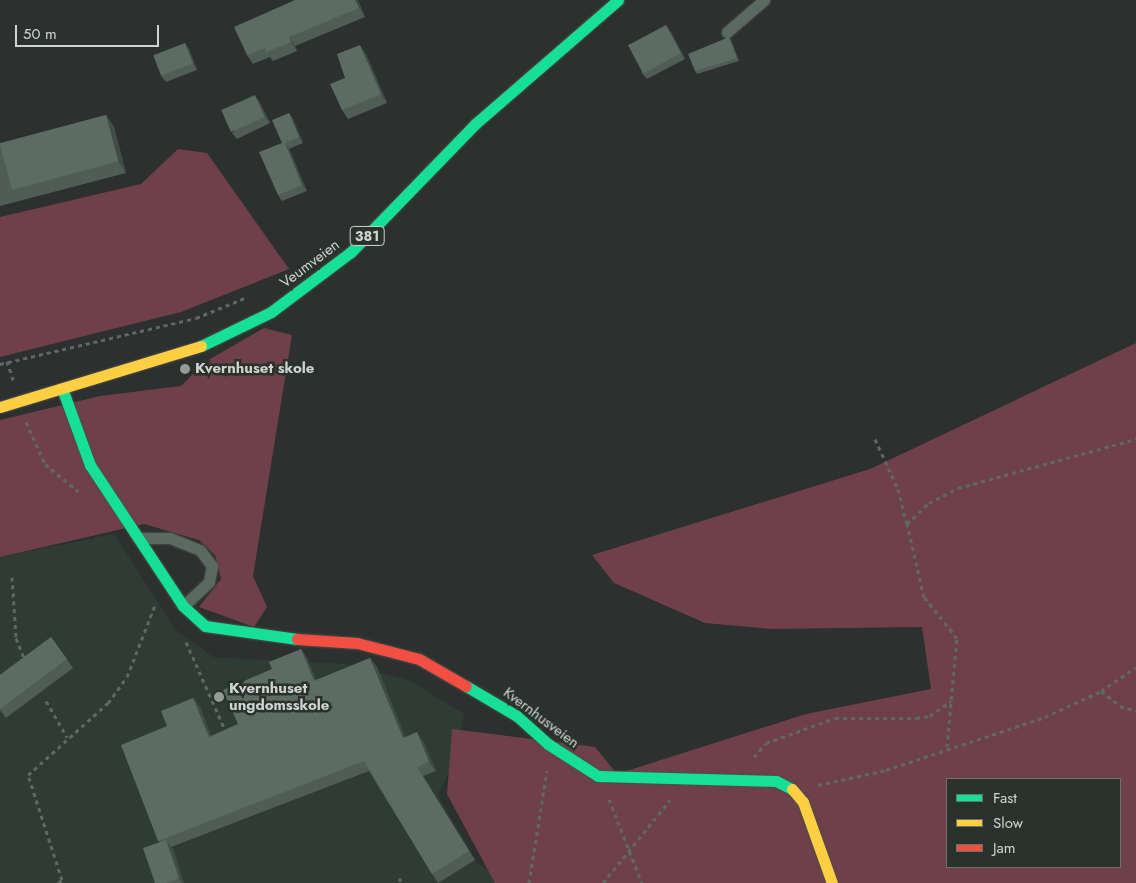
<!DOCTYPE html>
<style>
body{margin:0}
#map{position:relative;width:1136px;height:883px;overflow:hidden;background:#2c302e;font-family:Jost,sans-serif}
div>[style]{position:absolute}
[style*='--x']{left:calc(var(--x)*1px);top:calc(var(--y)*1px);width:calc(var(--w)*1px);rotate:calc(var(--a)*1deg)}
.built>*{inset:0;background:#2f3c35}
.green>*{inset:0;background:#6f4049}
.path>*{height:3px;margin-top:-1.5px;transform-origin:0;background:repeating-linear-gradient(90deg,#5e6964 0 4px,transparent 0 8px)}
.roads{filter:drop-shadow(0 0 1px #4a4d4b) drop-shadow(0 0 1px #4a4d4b)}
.lane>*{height:11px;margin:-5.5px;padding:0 5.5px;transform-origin:5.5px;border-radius:5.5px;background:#5a6a62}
.fast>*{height:11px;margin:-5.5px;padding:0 5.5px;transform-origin:5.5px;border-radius:5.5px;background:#16e098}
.slow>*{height:11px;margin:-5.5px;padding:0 5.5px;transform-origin:5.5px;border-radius:5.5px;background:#ffcf43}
.jam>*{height:11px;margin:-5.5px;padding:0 5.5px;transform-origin:5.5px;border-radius:5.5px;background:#f24e42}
.wall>*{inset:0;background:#4f5d56}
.shaded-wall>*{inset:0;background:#404c46}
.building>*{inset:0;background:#5c6c64;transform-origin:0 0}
.dots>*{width:14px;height:14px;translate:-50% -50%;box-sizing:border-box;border:2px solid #2a322e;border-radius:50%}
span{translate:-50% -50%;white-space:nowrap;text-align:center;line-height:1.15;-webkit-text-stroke:5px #2a322e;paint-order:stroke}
.shield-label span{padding:1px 4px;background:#2a322e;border:1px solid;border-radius:4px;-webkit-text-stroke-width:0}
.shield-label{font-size:14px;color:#cfd4d1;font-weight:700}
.street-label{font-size:15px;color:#cfd4d1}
.poi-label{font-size:15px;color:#cfd4d1;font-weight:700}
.left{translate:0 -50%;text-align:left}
.legend{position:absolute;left:946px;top:778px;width:175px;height:90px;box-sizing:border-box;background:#2a322e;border:1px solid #6c736f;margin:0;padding:6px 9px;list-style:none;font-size:15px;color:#cfd4d1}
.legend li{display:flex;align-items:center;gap:10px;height:25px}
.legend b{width:25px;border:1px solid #6c736f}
.scale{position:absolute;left:15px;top:25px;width:144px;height:22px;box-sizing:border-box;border:2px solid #cfd4d1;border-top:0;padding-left:6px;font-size:15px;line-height:18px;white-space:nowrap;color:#cfd4d1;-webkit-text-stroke:4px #2a322e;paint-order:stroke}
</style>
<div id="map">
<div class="built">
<i style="clip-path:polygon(114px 534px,175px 629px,213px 657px,347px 664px,411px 681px,464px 714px,456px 756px,438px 796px,478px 864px,507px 883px,0 883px,0 557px)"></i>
</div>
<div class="green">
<i style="clip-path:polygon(178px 149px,207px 153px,289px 269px,181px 312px,0 357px,0 217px,141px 184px)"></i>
<i style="clip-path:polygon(264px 328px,292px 335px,253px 576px,267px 607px,254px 627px,199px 607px,221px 579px,215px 555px,199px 540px,144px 524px,0 557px,0 420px,100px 396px,181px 386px,205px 362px)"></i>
<i style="clip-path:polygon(evenodd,1136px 343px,1136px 883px,495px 883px,447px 794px,452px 729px,595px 747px,617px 774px,806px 714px,931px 689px,922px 627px,771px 629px,705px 623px,614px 583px,592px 555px,870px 469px,1136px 343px,947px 779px,1120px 779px,1120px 867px,947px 867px,947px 779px)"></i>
</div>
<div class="path">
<i style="--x:7;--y:361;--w:20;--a:72"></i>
<i style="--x:0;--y:364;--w:201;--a:-13.2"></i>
<i style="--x:196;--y:318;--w:55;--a:-22.4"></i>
<i style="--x:26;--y:422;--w:46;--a:65.7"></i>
<i style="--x:45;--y:464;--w:43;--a:39.3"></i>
<i style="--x:875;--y:439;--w:55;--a:65.3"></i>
<i style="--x:898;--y:489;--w:36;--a:76"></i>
<i style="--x:12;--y:577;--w:61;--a:86.2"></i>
<i style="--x:16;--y:638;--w:24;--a:68"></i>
<i style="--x:186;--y:642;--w:98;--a:66"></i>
<i style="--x:1101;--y:691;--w:24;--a:38"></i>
<i style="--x:1120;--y:706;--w:17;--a:17"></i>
<i style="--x:46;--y:701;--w:42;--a:59.7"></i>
<i style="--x:947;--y:747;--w:109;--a:-84.8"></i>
<i style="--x:957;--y:638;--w:53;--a:-128.8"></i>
<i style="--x:924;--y:597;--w:75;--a:-103.1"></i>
<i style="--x:907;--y:524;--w:30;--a:-44"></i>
<i style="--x:929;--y:503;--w:33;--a:-27"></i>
<i style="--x:958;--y:488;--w:185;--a:-15.4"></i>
<i style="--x:754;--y:757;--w:18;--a:-49"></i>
<i style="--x:766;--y:743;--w:73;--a:-19.9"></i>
<i style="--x:835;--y:718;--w:81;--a:0"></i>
<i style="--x:916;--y:718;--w:14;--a:-8"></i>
<i style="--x:930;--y:716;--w:26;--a:-36"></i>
<i style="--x:818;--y:785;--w:70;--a:-12.4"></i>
<i style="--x:886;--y:770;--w:168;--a:-18.4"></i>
<i style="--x:1045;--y:717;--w:62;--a:-24.9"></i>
<i style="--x:1101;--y:691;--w:42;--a:-34.4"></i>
<i style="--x:609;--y:799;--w:90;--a:68.6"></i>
<i style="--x:400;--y:878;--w:5;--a:90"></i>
<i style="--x:58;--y:883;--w:5;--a:-37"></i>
<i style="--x:62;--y:880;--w:110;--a:-107.9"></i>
<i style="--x:28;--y:775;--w:108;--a:-42"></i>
<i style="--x:108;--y:703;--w:32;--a:-54"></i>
<i style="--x:127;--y:677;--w:77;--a:-68.7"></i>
<i style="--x:529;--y:883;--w:114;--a:-80.9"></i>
<i style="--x:603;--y:883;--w:107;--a:-51.1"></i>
</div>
<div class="roads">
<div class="lane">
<i style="--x:727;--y:32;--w:49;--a:-40.9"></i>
<i style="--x:138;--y:538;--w:32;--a:0"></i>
<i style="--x:170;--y:538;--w:32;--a:22"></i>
<i style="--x:200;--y:550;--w:20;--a:53"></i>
<i style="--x:212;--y:566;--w:16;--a:101"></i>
<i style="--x:209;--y:582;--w:35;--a:137"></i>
</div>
<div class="fast">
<i style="--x:201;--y:346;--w:78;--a:-25.9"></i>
<i style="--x:271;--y:312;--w:100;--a:-36.9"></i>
<i style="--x:351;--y:252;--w:178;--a:-45.9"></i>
<i style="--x:475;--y:124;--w:189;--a:-40.9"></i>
<i style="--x:63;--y:391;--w:79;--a:70"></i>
<i style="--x:90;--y:465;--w:169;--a:56.6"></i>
<i style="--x:183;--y:606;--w:30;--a:42"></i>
<i style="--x:205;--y:626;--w:93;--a:8"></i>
<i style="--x:466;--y:686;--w:59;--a:30.5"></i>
<i style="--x:517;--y:716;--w:42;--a:42.1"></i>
<i style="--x:548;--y:744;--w:59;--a:32.6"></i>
<i style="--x:598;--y:776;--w:178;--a:1.6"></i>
<i style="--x:776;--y:781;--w:18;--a:27"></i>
</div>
<div class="slow">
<i style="--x:0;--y:407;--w:210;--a:-16.9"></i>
<i style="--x:792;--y:789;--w:17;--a:50"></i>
<i style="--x:803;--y:802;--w:86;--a:70.3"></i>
</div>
<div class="jam">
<i style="--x:297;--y:639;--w:60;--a:3.8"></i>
<i style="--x:357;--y:643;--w:64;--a:14.5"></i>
<i style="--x:419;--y:659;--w:54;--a:29.9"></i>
</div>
</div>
<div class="wall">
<i style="clip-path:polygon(295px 0,358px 0,365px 17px,295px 46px,297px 51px,273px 61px,270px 57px,253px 64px,247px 55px)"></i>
<i style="clip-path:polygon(671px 32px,685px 59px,647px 79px,642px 73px)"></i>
<i style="clip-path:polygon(731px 40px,739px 61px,697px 74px,695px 71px)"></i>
<i style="clip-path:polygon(185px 43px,189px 49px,197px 70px,166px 82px,161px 76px)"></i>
<i style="clip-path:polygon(366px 54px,387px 103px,348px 119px,342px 110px,345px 78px)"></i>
<i style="clip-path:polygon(259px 101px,270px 123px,237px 139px,232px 133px)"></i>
<i style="clip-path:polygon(289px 113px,293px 119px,303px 143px,289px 149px,307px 191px,282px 201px,278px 195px,282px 143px)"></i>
<i style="clip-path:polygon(106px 115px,114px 127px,126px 173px,0 206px,0 143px)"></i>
<i style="clip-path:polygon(51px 637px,73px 668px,6px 718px,0 710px,0 675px)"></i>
<i style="clip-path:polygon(301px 649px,307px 658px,316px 680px,370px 658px,377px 667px,405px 737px,423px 741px,436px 771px,423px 776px,475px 860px,438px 883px,432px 874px,369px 771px,171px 847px,184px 883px,155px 883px,160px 842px,158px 841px,167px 726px,193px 698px,200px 707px,211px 736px,238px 724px,272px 669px)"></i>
</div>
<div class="shaded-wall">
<i style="clip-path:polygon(355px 0,358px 0,365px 17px,359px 8px)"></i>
<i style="clip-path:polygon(666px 25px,671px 32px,685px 59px,681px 53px)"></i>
<i style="clip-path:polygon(289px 37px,295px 46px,297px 51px,291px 42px)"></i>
<i style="clip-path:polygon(729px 37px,731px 40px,739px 61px,737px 58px)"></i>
<i style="clip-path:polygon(185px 43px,189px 49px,197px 70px,193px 64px)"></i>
<i style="clip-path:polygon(360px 45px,366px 54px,387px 103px,381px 94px)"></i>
<i style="clip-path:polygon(255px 95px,259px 101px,270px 123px,265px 117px)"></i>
<i style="clip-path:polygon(289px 113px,293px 119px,303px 143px,299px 137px)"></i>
<i style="clip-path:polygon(106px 115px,114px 127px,126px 173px,118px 161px)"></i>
<i style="clip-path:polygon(285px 143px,289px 149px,307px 191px,302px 185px)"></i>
<i style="clip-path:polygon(301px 649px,307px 658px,320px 690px,314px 681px)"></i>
<i style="clip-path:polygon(370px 658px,377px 667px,409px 747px,403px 738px)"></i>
<i style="clip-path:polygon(193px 698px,200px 707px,215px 746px,209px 737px)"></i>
<i style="clip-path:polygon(417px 732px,423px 741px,436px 771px,429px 762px)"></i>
<i style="clip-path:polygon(417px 767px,423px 776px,475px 860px,469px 851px)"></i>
<i style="clip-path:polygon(166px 840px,173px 849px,184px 883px,182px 883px,179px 878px)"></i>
</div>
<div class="building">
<i style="clip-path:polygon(295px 0,355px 0,359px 8px,289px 37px,291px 42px,266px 52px,265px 48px,247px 55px,234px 27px)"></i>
<i style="left:666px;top:25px;width:32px;height:43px;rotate:62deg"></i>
<i style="clip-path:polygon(729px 37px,737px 58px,695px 71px,688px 54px)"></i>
<i style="left:185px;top:43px;width:22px;height:34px;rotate:69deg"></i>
<i style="clip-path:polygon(360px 45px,381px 94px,342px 110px,330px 84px,345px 78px,337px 54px)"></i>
<i style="left:255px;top:95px;width:24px;height:37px;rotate:66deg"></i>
<i style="clip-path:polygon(289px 113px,299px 137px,285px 143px,302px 185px,278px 195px,259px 152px,282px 143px,272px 120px)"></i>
<i style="left:106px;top:115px;width:48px;height:110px;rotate:75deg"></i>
<i style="clip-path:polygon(51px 637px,67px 659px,0 709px,0 675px)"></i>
<i style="clip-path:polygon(301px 649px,314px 681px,370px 658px,403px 738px,417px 732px,429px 762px,417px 767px,469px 851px,432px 874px,364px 761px,158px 841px,121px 745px,167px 726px,161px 711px,193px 698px,209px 737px,238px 724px,223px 690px,272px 669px,269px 662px)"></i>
<i style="clip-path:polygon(166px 840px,179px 878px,165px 883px,155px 883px,143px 848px)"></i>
</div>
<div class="dots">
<i style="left:185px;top:369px;background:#969b98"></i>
<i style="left:219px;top:697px;background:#969b98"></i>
</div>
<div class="shield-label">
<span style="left:367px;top:236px">381</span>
</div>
<div class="street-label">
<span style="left:310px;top:264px;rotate:-37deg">Veumveien</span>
<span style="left:541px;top:718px;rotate:37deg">Kvernhusveien</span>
</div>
<div class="poi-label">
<span class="left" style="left:195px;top:369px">Kvernhuset skole</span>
<span class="left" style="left:229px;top:697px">Kvernhuset<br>ungdomsskole</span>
</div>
<ul class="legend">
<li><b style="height:6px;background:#16e098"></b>Fast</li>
<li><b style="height:6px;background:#ffcf43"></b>Slow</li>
<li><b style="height:6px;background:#f24e42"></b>Jam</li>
</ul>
<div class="scale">50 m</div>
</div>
